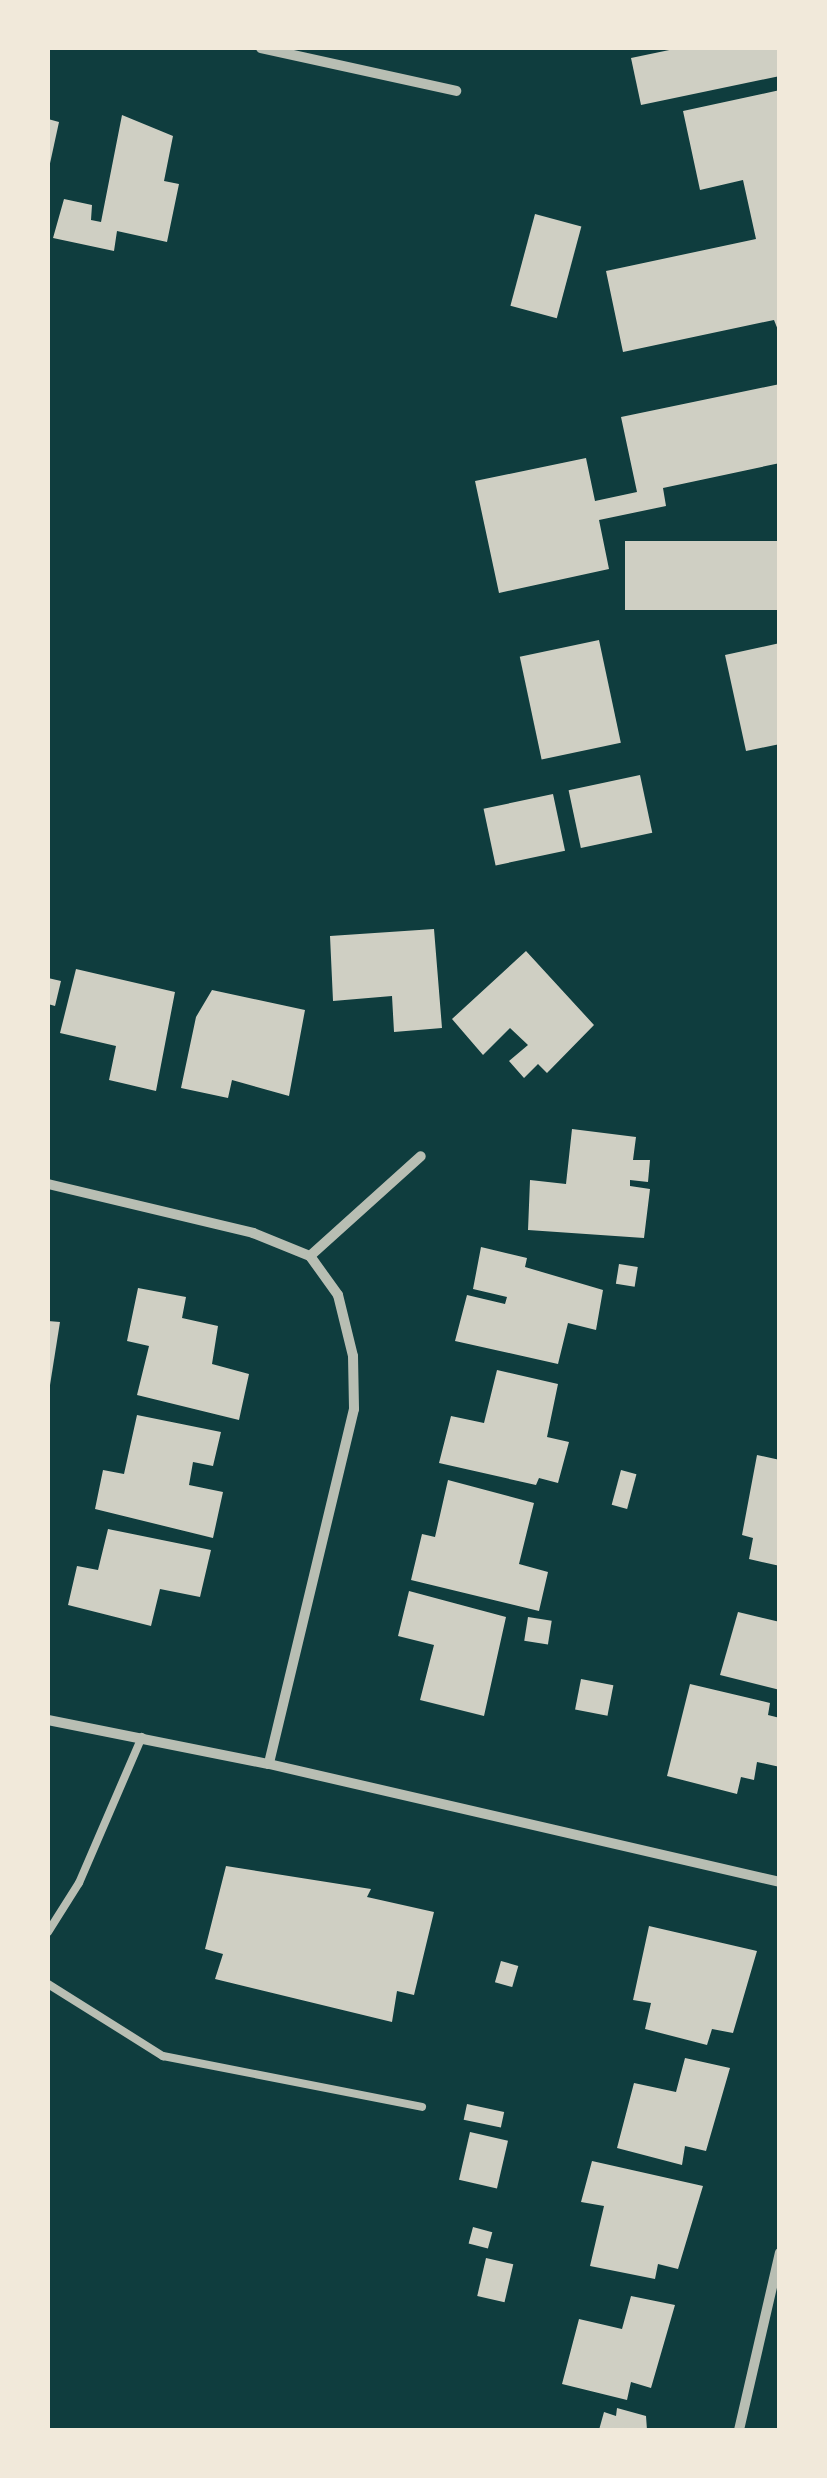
<!DOCTYPE html>
<style>
body{margin:0}
#map{position:relative;width:827px;height:2478px;overflow:hidden;background:#0f3d3e;font-family:"Fira Sans Condensed",sans-serif}
div>[style]{position:absolute}
[style*='--x']{left:calc(var(--x)*1px);top:calc(var(--y)*1px);width:calc(var(--w)*1px);rotate:calc(var(--a)*1deg)}
.building>*{inset:0;background:#cfcfc3;transform-origin:0 0}
.service>*{height:8px;margin:-4px;padding:0 4px;transform-origin:4px;border-radius:4px;background:#b8beb3}
.minor>*{height:10px;margin:-5px;padding:0 5px;transform-origin:5px;border-radius:5px;background:#b8beb3}
span{translate:-50% -50%;white-space:nowrap;text-align:center;line-height:1.15;-webkit-text-stroke:9px #f1e9da;paint-order:stroke}
.frame{position:absolute;inset:0;border:50px solid #f1e9da;pointer-events:none}
</style>
<div id="map">
<div class="building">
<i style="clip-path:polygon(679px 48px,780px 48px,780px 76px,641px 105px,631px 58px)"></i>
<i style="clip-path:polygon(780px 90px,780px 335px,774px 320px,623px 352px,606px 271px,756px 239px,743px 180px,700px 190px,683px 111px)"></i>
<i style="clip-path:polygon(122px 115px,173px 136px,164px 181px,179px 184px,167px 242px,117px 231px,114px 251px,53px 238px,64px 199px,92px 205px,91px 220px,101px 222px)"></i>
<i style="clip-path:polygon(48px 119px,59px 122px,49px 168px,48px 168px)"></i>
<i style="left:535px;top:214px;width:48px;height:95px;rotate:15deg"></i>
<i style="clip-path:polygon(780px 384px,780px 463px,663px 488px,666px 506px,599px 520px,609px 569px,499px 593px,475px 481px,586px 458px,595px 501px,637px 492px,621px 417px)"></i>
<i style="left:780px;top:541px;width:69px;height:155px;rotate:90deg"></i>
<i style="left:599px;top:640px;width:105px;height:81px;rotate:78deg"></i>
<i style="clip-path:polygon(780px 643px,780px 744px,746px 751px,725px 655px)"></i>
<i style="left:640px;top:775px;width:59px;height:73px;rotate:78deg"></i>
<i style="left:553px;top:794px;width:58px;height:71px;rotate:78deg"></i>
<i style="clip-path:polygon(434px 929px,442px 1028px,394px 1032px,392px 996px,333px 1001px,330px 936px)"></i>
<i style="clip-path:polygon(526px 951px,594px 1025px,547px 1073px,538px 1064px,524px 1078px,509px 1061px,528px 1045px,510px 1028px,483px 1055px,452px 1019px)"></i>
<i style="clip-path:polygon(76px 969px,175px 992px,156px 1091px,109px 1080px,116px 1046px,60px 1033px)"></i>
<i style="clip-path:polygon(48px 978px,61px 981px,55px 1006px,48px 1004px)"></i>
<i style="clip-path:polygon(212px 990px,305px 1010px,289px 1096px,232px 1080px,228px 1098px,181px 1088px,196px 1017px)"></i>
<i style="clip-path:polygon(572px 1129px,636px 1137px,633px 1160px,650px 1160px,648px 1182px,630px 1180px,630px 1186px,650px 1189px,644px 1238px,528px 1230px,530px 1180px,566px 1184px)"></i>
<i style="clip-path:polygon(481px 1247px,527px 1258px,525px 1267px,603px 1290px,596px 1330px,568px 1323px,558px 1364px,455px 1341px,467px 1295px,505px 1304px,507px 1297px,473px 1289px)"></i>
<i style="left:619px;top:1264px;width:19px;height:20px;rotate:9deg"></i>
<i style="clip-path:polygon(138px 1288px,186px 1297px,182px 1318px,218px 1326px,212px 1364px,249px 1374px,239px 1420px,137px 1395px,149px 1346px,127px 1341px)"></i>
<i style="clip-path:polygon(48px 1321px,60px 1322px,50px 1385px,48px 1385px)"></i>
<i style="clip-path:polygon(497px 1370px,558px 1384px,547px 1437px,569px 1442px,558px 1483px,539px 1478px,536px 1485px,439px 1463px,451px 1416px,484px 1423px)"></i>
<i style="clip-path:polygon(137px 1415px,221px 1432px,213px 1466px,193px 1462px,189px 1485px,223px 1492px,213px 1538px,95px 1509px,103px 1470px,124px 1474px)"></i>
<i style="clip-path:polygon(757px 1455px,780px 1460px,780px 1566px,749px 1559px,753px 1538px,742px 1535px)"></i>
<i style="left:621px;top:1470px;width:16px;height:36px;rotate:15deg"></i>
<i style="clip-path:polygon(448px 1480px,534px 1503px,519px 1564px,548px 1572px,539px 1611px,411px 1580px,422px 1534px,435px 1537px)"></i>
<i style="clip-path:polygon(108px 1529px,211px 1550px,200px 1597px,160px 1589px,151px 1626px,68px 1605px,77px 1566px,98px 1570px)"></i>
<i style="clip-path:polygon(409px 1591px,506px 1617px,484px 1716px,420px 1700px,434px 1645px,398px 1636px)"></i>
<i style="clip-path:polygon(738px 1612px,780px 1622px,780px 1690px,720px 1675px)"></i>
<i style="left:528px;top:1617px;width:24px;height:24px;rotate:9deg"></i>
<i style="left:581px;top:1679px;width:33px;height:31px;rotate:11deg"></i>
<i style="clip-path:polygon(690px 1684px,770px 1703px,768px 1715px,780px 1718px,780px 1767px,757px 1762px,754px 1780px,741px 1777px,737px 1794px,667px 1776px)"></i>
<i style="clip-path:polygon(226px 1866px,371px 1889px,367px 1897px,434px 1912px,414px 1995px,397px 1991px,392px 2022px,215px 1979px,223px 1954px,205px 1949px)"></i>
<i style="clip-path:polygon(649px 1926px,757px 1951px,733px 2033px,712px 2029px,707px 2045px,645px 2029px,651px 2003px,633px 2000px)"></i>
<i style="left:501px;top:1961px;width:18px;height:22px;rotate:16deg"></i>
<i style="clip-path:polygon(685px 2058px,730px 2068px,706px 2151px,685px 2146px,682px 2165px,617px 2148px,634px 2083px,676px 2092px)"></i>
<i style="left:467px;top:2104px;width:38px;height:16px;rotate:12deg"></i>
<i style="left:470px;top:2132px;width:39px;height:49px;rotate:13deg"></i>
<i style="clip-path:polygon(592px 2161px,703px 2186px,678px 2269px,658px 2264px,655px 2279px,590px 2266px,604px 2206px,581px 2202px)"></i>
<i style="left:473px;top:2227px;width:20px;height:17px;rotate:15deg"></i>
<i style="left:486px;top:2258px;width:28px;height:39px;rotate:13deg"></i>
<i style="clip-path:polygon(631px 2296px,675px 2305px,651px 2388px,631px 2382px,627px 2400px,562px 2384px,579px 2319px,622px 2329px)"></i>
<i style="clip-path:polygon(617px 2408px,646px 2416px,647px 2430px,599px 2430px,604px 2412px,616px 2416px)"></i>
</div>
<div class="service">
<i style="--x:48;--y:1932;--w:58;--a:-57.7"></i>
<i style="--x:79;--y:1883;--w:159;--a:-66.7"></i>
<i style="--x:48;--y:1984;--w:136;--a:32.1"></i>
<i style="--x:163;--y:2056;--w:264;--a:11.1"></i>
</div>
<div class="minor">
<i style="--x:261;--y:48;--w:200;--a:12.4"></i>
<i style="--x:48;--y:1184;--w:211;--a:13.4"></i>
<i style="--x:253;--y:1233;--w:61;--a:22"></i>
<i style="--x:310;--y:1256;--w:48;--a:54.3"></i>
<i style="--x:338;--y:1295;--w:63;--a:76.2"></i>
<i style="--x:353;--y:1356;--w:53;--a:88.9"></i>
<i style="--x:354;--y:1409;--w:365;--a:103.5"></i>
<i style="--x:310;--y:1256;--w:149;--a:-42"></i>
<i style="--x:48;--y:1720;--w:225;--a:11.3"></i>
<i style="--x:269;--y:1764;--w:524;--a:13"></i>
<i style="--x:739;--y:2430;--w:182;--a:-77"></i>
</div>
<div class="frame"></div>
</div>
